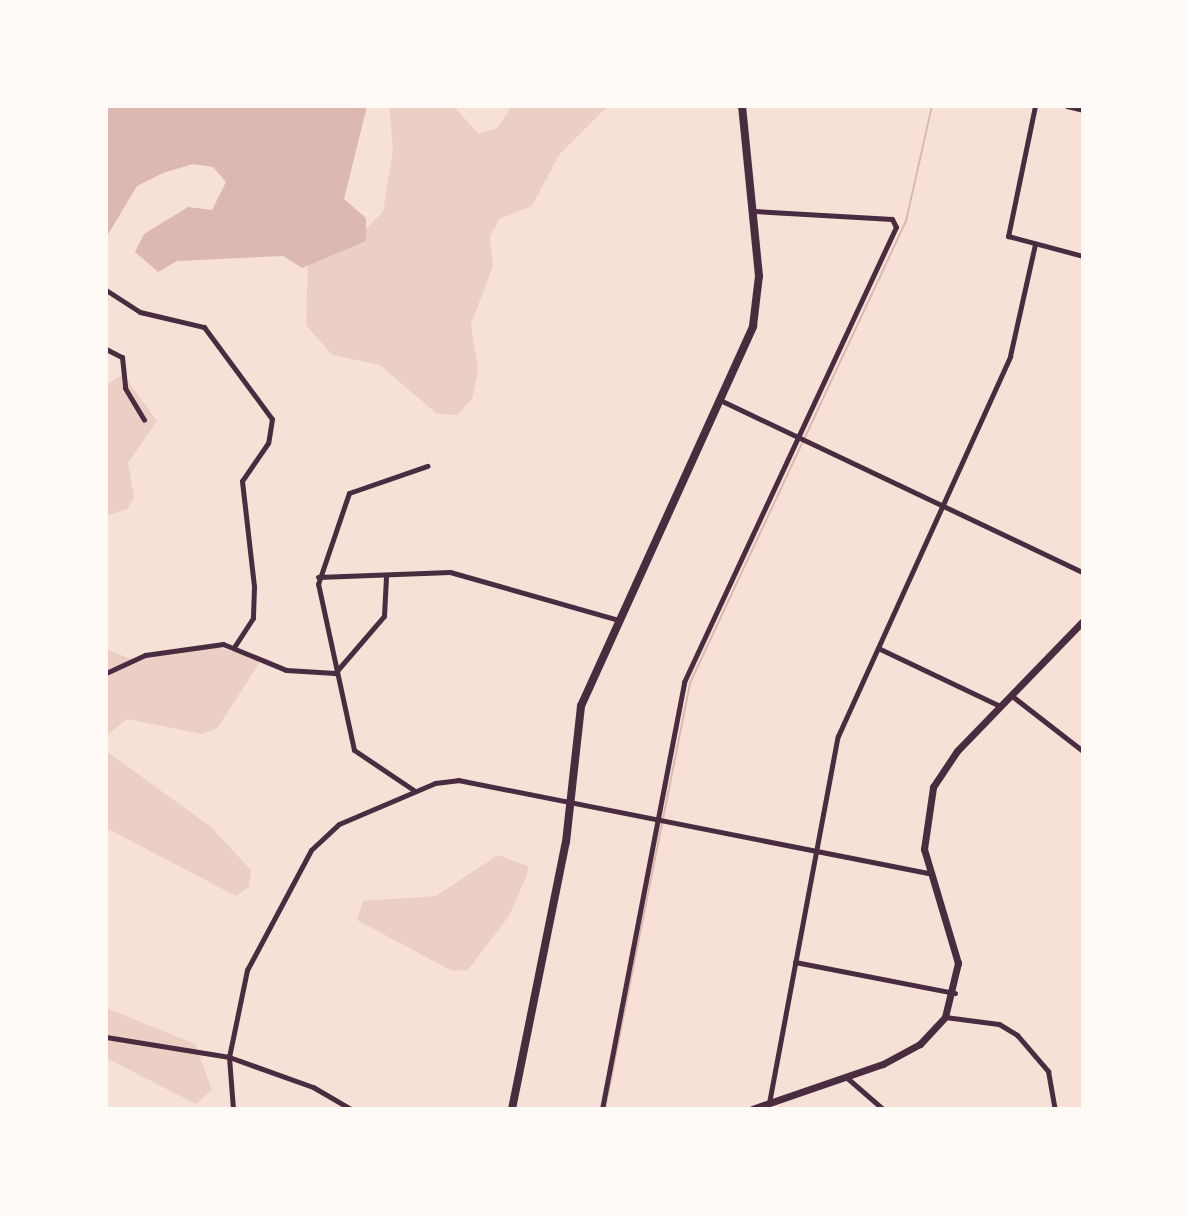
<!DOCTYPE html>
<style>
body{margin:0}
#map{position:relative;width:1189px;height:1215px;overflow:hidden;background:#f7e1d7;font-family:"Asap Condensed",sans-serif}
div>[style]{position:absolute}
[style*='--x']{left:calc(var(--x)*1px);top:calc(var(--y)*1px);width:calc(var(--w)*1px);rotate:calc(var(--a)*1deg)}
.green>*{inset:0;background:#ebcfc5}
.water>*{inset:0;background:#dcb8b0}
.stream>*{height:2px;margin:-1px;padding:0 1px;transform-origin:1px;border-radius:1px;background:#dcb8b0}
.minor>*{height:5px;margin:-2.5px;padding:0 2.5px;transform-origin:2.5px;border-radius:2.5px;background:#4a2c40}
.secondary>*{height:7px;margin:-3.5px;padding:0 3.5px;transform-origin:3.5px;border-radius:3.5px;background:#4a2c40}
.primary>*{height:8px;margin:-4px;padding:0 4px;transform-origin:4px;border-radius:4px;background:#4a2c40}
span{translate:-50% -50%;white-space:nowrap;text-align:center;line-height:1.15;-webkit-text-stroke:6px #fffaf5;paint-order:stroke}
.frame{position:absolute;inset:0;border:108px solid #fffaf5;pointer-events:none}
</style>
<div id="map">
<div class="green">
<i style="clip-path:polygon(389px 106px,453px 106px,479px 134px,497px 128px,512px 106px,608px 106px,559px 155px,532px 206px,499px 219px,490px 237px,493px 266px,471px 324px,478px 371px,472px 399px,457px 415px,437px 414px,380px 365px,332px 355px,306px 325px,308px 262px,353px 241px,383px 212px,393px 149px)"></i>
<i style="clip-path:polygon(123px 374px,157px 421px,128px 463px,134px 498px,127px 509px,106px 516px,106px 385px)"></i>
<i style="clip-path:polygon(217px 647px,261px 660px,217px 729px,202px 734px,127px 719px,106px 736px,106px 649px,131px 659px)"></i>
<i style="clip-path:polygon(106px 751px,211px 827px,251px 870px,249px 887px,236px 896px,106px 828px)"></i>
<i style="clip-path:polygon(498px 855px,528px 866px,527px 875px,509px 916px,468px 970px,452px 971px,357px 920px,363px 901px,436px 896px)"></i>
<i style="clip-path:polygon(106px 1008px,195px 1044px,212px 1090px,196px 1104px,106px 1058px)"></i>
</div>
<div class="water">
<i style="clip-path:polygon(106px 106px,367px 106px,344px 199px,366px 218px,366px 241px,302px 268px,283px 256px,177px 261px,158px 272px,135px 252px,144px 234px,188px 207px,212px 210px,226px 182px,213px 167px,193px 164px,163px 173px,137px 186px,106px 238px)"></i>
</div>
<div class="stream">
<i style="--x:605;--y:1109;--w:434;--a:-78.7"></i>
<i style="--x:690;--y:683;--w:510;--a:-64.94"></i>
<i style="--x:906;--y:221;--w:118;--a:-77.3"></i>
</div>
<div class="minor">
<i style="--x:1035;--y:106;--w:133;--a:101.7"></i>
<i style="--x:1008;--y:236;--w:78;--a:14.9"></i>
<i style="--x:1067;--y:106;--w:16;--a:14"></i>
<i style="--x:106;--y:290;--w:40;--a:32.9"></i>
<i style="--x:140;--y:312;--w:66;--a:13.2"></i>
<i style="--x:204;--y:327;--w:114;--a:53.5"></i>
<i style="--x:272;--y:419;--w:24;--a:99"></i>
<i style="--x:268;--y:443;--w:46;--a:124.4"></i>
<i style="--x:242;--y:481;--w:107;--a:83.5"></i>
<i style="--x:254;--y:587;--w:31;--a:92"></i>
<i style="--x:253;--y:618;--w:33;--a:123"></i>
<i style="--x:106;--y:349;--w:18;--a:27"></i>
<i style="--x:122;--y:357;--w:31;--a:84"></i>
<i style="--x:125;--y:388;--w:37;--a:59"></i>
<i style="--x:720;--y:400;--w:402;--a:25.4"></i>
<i style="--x:318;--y:577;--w:132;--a:-2.2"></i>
<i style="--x:450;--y:572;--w:172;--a:15.9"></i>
<i style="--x:878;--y:648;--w:135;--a:25.4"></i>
<i style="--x:106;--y:673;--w:43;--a:-24.8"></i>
<i style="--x:145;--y:655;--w:79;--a:-8"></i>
<i style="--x:223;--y:644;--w:68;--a:22.4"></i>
<i style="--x:286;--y:670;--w:49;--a:3.5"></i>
<i style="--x:335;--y:673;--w:75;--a:-49.3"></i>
<i style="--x:384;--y:616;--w:40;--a:-87.1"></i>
<i style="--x:1012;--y:696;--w:90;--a:37.8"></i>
<i style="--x:415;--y:791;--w:73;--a:-146.1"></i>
<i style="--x:354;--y:750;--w:170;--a:-102.2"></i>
<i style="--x:318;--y:584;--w:96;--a:-71.2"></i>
<i style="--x:349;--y:493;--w:83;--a:-19.1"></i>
<i style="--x:795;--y:962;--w:163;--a:11"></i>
<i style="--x:945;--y:1017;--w:54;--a:7.4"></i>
<i style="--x:999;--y:1024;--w:21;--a:31"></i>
<i style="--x:1017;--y:1035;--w:48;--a:49.3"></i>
<i style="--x:1048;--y:1071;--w:39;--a:80"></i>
<i style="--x:106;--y:1037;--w:125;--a:9.2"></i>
<i style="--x:229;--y:1057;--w:89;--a:19.7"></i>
<i style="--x:313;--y:1087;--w:44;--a:30.1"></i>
<i style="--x:846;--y:1077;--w:49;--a:40.9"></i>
<i style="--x:769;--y:1103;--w:373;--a:-79.4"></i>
<i style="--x:838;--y:736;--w:417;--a:-65.6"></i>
<i style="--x:1010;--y:356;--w:115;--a:-77.4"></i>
<i style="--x:233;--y:1109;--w:52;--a:-94.4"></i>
<i style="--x:229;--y:1057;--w:89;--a:-78.3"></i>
<i style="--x:247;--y:970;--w:136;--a:-61.9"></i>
<i style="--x:311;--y:850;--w:38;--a:-43"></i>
<i style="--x:339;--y:824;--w:104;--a:-23.1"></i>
<i style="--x:435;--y:783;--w:23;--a:-7"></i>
<i style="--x:458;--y:780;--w:479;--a:11.2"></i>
<i style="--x:602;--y:1109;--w:435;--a:-79.1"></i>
<i style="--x:684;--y:682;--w:502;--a:-65.02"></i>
<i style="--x:896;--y:227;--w:9;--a:-117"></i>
<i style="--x:892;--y:219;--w:138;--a:-176.7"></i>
</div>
<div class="secondary">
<i style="--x:752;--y:1109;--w:139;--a:-19"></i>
<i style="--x:883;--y:1064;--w:42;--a:-28.4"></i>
<i style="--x:920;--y:1044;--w:37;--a:-47"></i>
<i style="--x:945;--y:1017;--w:56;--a:-76.5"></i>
<i style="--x:958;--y:963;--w:119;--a:-106.6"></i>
<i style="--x:924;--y:849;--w:63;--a:-81.7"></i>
<i style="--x:933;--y:787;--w:43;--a:-56.3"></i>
<i style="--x:957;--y:751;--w:181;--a:-45.9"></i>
</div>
<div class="primary">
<i style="--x:512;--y:1109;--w:272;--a:-78.6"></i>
<i style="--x:566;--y:842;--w:137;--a:-83.7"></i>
<i style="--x:581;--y:706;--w:417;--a:-65.6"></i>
<i style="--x:753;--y:326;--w:50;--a:-83.2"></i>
<i style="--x:759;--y:276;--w:171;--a:-95.7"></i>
</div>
<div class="frame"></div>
</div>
